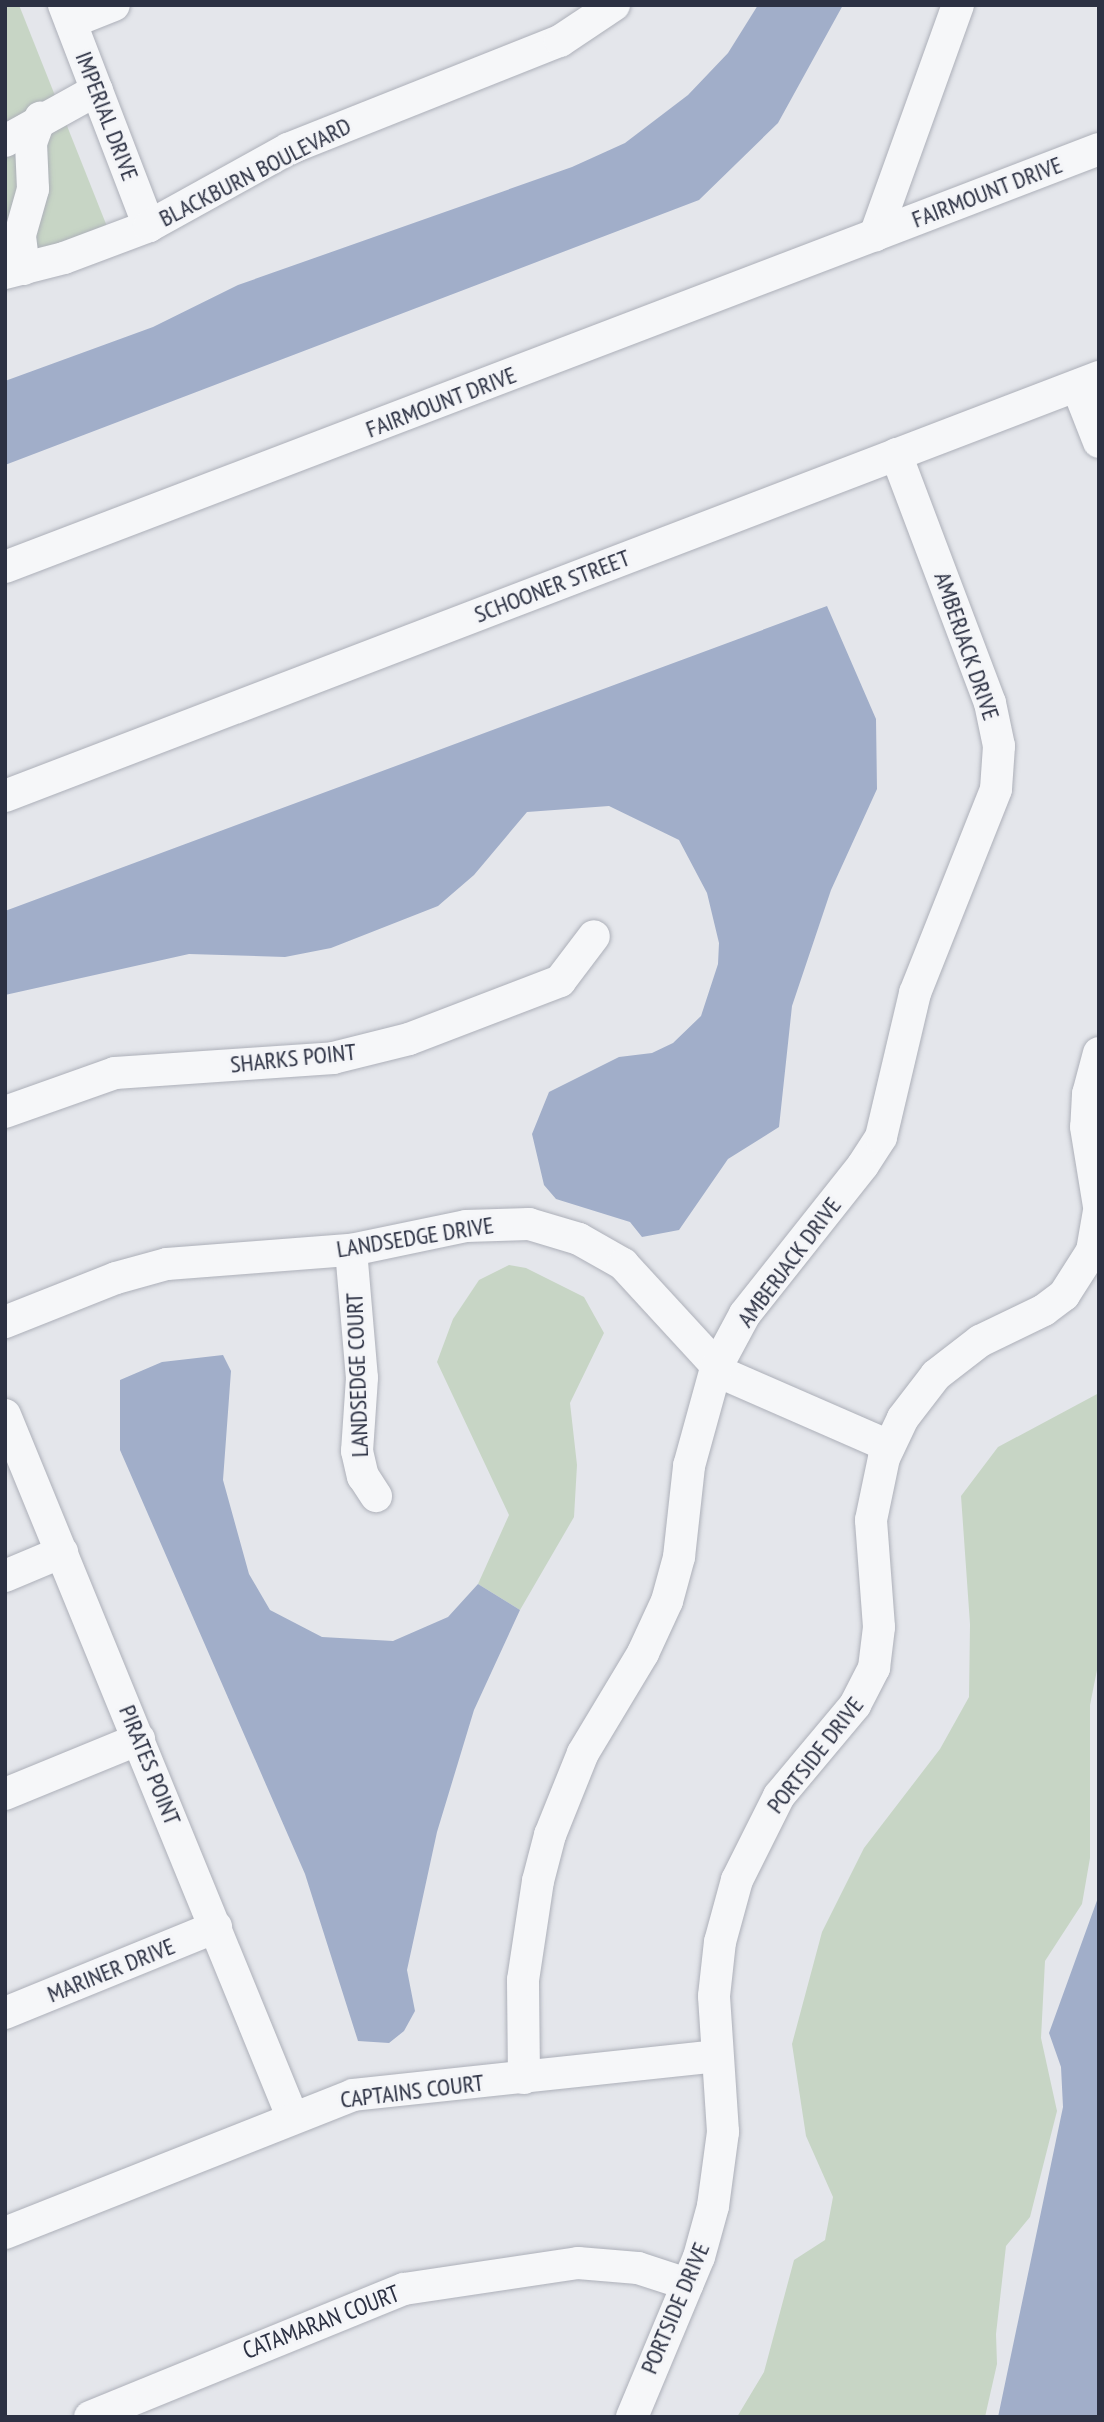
<!DOCTYPE html>
<style>
body{margin:0}
#map{position:relative;width:1104px;height:2422px;overflow:hidden;background:#e4e6eb;font-family:"PT Sans Narrow",sans-serif}
div>[style]{position:absolute}
[style*='--x']{left:calc(var(--x)*1px);top:calc(var(--y)*1px);width:calc(var(--w)*1px);rotate:calc(var(--a)*1deg)}
.green>*{inset:0;background:#c7d5c5}
.water>*{inset:0;background:#a1aec9}
.roads{filter:drop-shadow(0 0 2px #adb0b9) drop-shadow(0 0 2px #adb0b9)}
.minor>*{height:32px;margin:-16px;padding:0 16px;transform-origin:16px;border-radius:16px;background:#f6f7f9}
span{translate:-50% -50%;white-space:nowrap;text-align:center;line-height:1.15;-webkit-text-stroke:6px #f4f5f8;paint-order:stroke}
.street-label{font-size:24px;color:#2c3143}
.frame{position:absolute;inset:0;border:7px solid #2c3143;pointer-events:none}
</style>
<div id="map">
<div class="green">
<i style="clip-path:polygon(5px 5px,19px 5px,108px 229px,5px 261px)"></i>
<i style="clip-path:polygon(509px 1265px,526px 1268px,584px 1297px,604px 1333px,570px 1403px,577px 1465px,574px 1517px,520px 1610px,478px 1584px,509px 1515px,437px 1362px,453px 1319px,479px 1280px)"></i>
<i style="clip-path:polygon(1099px 1393px,1099px 1660px,1090px 1705px,1090px 1858px,1082px 1904px,1045px 1961px,1041px 2038px,1057px 2111px,1030px 2217px,1006px 2246px,996px 2334px,997px 2364px,985px 2417px,737px 2417px,764px 2372px,794px 2260px,825px 2240px,833px 2197px,806px 2136px,792px 2044px,822px 1932px,864px 1848px,940px 1749px,969px 1697px,970px 1624px,961px 1496px,998px 1447px)"></i>
</div>
<div class="water">
<i style="clip-path:polygon(758px 5px,843px 5px,778px 123px,699px 200px,5px 465px,5px 381px,153px 327px,238px 285px,572px 167px,625px 143px,688px 95px,728px 53px)"></i>
<i style="clip-path:polygon(827px 606px,876px 719px,877px 789px,831px 890px,792px 1006px,779px 1127px,728px 1159px,679px 1230px,642px 1237px,630px 1222px,556px 1199px,544px 1185px,532px 1134px,549px 1092px,619px 1057px,652px 1053px,673px 1043px,701px 1016px,718px 964px,719px 943px,707px 893px,679px 840px,609px 806px,527px 812px,474px 875px,438px 906px,331px 948px,285px 957px,189px 954px,5px 995px,5px 911px)"></i>
<i style="clip-path:polygon(223px 1355px,231px 1371px,223px 1480px,249px 1574px,270px 1610px,322px 1637px,393px 1641px,448px 1617px,478px 1584px,520px 1610px,474px 1710px,437px 1832px,407px 1970px,415px 2011px,404px 2031px,389px 2043px,358px 2041px,305px 1874px,120px 1450px,120px 1380px,162px 1362px)"></i>
<i style="clip-path:polygon(1099px 1895px,1099px 2417px,998px 2417px,1063px 2107px,1061px 2067px,1049px 2033px)"></i>
</div>
<div class="roads">
<div class="minor">
<i style="--x:64;--y:5;--w:237;--a:69"></i>
<i style="--x:958;--y:5;--w:245;--a:109.8"></i>
<i style="--x:875;--y:235;--w:240;--a:-21"></i>
<i style="--x:71;--y:22;--w:46;--a:-21.6"></i>
<i style="--x:5;--y:141;--w:105;--a:-29"></i>
<i style="--x:24;--y:269;--w:34;--a:-97"></i>
<i style="--x:20;--y:235;--w:48;--a:-74.2"></i>
<i style="--x:33;--y:189;--w:46;--a:-92.5"></i>
<i style="--x:31;--y:143;--w:27;--a:-70"></i>
<i style="--x:5;--y:273;--w:61;--a:-14.3"></i>
<i style="--x:64;--y:258;--w:91;--a:-20.6"></i>
<i style="--x:149;--y:226;--w:159;--a:-29"></i>
<i style="--x:288;--y:149;--w:293;--a:-21.7"></i>
<i style="--x:560;--y:41;--w:65;--a:-33.7"></i>
<i style="--x:1077;--y:386;--w:60;--a:68.6"></i>
<i style="--x:5;--y:567;--w:931;--a:-20.89"></i>
<i style="--x:5;--y:796;--w:1171;--a:-20.96"></i>
<i style="--x:1099;--y:1053;--w:42;--a:105"></i>
<i style="--x:1088;--y:1094;--w:33;--a:93"></i>
<i style="--x:1086;--y:1127;--w:80;--a:80.7"></i>
<i style="--x:5;--y:1112;--w:117;--a:-19.5"></i>
<i style="--x:115;--y:1073;--w:219;--a:-3.9"></i>
<i style="--x:333;--y:1058;--w:78;--a:-14"></i>
<i style="--x:409;--y:1039;--w:162;--a:-21"></i>
<i style="--x:560;--y:981;--w:56;--a:-52.9"></i>
<i style="--x:351;--y:1250;--w:128;--a:85.1"></i>
<i style="--x:362;--y:1378;--w:73;--a:93.9"></i>
<i style="--x:357;--y:1451;--w:26;--a:77"></i>
<i style="--x:363;--y:1476;--w:24;--a:57"></i>
<i style="--x:5;--y:1322;--w:119;--a:-21.6"></i>
<i style="--x:116;--y:1278;--w:53;--a:-15.4"></i>
<i style="--x:167;--y:1264;--w:185;--a:-4.4"></i>
<i style="--x:351;--y:1250;--w:117;--a:-11.8"></i>
<i style="--x:466;--y:1226;--w:63;--a:-1.8"></i>
<i style="--x:529;--y:1224;--w:52;--a:16.7"></i>
<i style="--x:579;--y:1239;--w:51;--a:29.6"></i>
<i style="--x:623;--y:1264;--w:149;--a:47.4"></i>
<i style="--x:724;--y:1374;--w:180;--a:23.6"></i>
<i style="--x:5;--y:1415;--w:757;--a:67.74"></i>
<i style="--x:5;--y:1576;--w:62;--a:-22.8"></i>
<i style="--x:5;--y:1794;--w:145;--a:-22.3"></i>
<i style="--x:5;--y:2013;--w:228;--a:-22.2"></i>
<i style="--x:524;--y:2078;--w:98;--a:-90.6"></i>
<i style="--x:523;--y:1980;--w:100;--a:-81.4"></i>
<i style="--x:538;--y:1881;--w:48;--a:-75.4"></i>
<i style="--x:550;--y:1835;--w:88;--a:-68.1"></i>
<i style="--x:583;--y:1753;--w:117;--a:-59"></i>
<i style="--x:643;--y:1653;--w:57;--a:-65.2"></i>
<i style="--x:667;--y:1601;--w:46;--a:-74.7"></i>
<i style="--x:679;--y:1557;--w:92;--a:-83.7"></i>
<i style="--x:689;--y:1466;--w:102;--a:-74.6"></i>
<i style="--x:716;--y:1368;--w:61;--a:-61.8"></i>
<i style="--x:745;--y:1314;--w:190;--a:-51.6"></i>
<i style="--x:863;--y:1165;--w:33;--a:-57"></i>
<i style="--x:881;--y:1137;--w:148;--a:-76.7"></i>
<i style="--x:915;--y:993;--w:219;--a:-68.3"></i>
<i style="--x:996;--y:789;--w:43;--a:-86"></i>
<i style="--x:999;--y:746;--w:44;--a:-101.8"></i>
<i style="--x:990;--y:703;--w:266;--a:-110.7"></i>
<i style="--x:5;--y:2233;--w:374;--a:-21.6"></i>
<i style="--x:353;--y:2095;--w:365;--a:-6.1"></i>
<i style="--x:90;--y:2417;--w:339;--a:-22.2"></i>
<i style="--x:404;--y:2289;--w:176;--a:-8.5"></i>
<i style="--x:578;--y:2263;--w:60;--a:4.8"></i>
<i style="--x:638;--y:2268;--w:52;--a:18.1"></i>
<i style="--x:632;--y:2417;--w:173;--a:-67.3"></i>
<i style="--x:699;--y:2257;--w:53;--a:-74.6"></i>
<i style="--x:713;--y:2206;--w:75;--a:-82.3"></i>
<i style="--x:723;--y:2132;--w:136;--a:-93.8"></i>
<i style="--x:714;--y:1996;--w:54;--a:-83.7"></i>
<i style="--x:720;--y:1942;--w:64;--a:-74.7"></i>
<i style="--x:737;--y:1880;--w:94;--a:-63.4"></i>
<i style="--x:779;--y:1796;--w:119;--a:-50.1"></i>
<i style="--x:855;--y:1705;--w:42;--a:-62.8"></i>
<i style="--x:874;--y:1668;--w:41;--a:-83"></i>
<i style="--x:879;--y:1627;--w:107;--a:-94.3"></i>
<i style="--x:871;--y:1520;--w:63;--a:-78.2"></i>
<i style="--x:884;--y:1458;--w:44;--a:-64.6"></i>
<i style="--x:903;--y:1418;--w:54;--a:-52.5"></i>
<i style="--x:936;--y:1375;--w:56;--a:-37.7"></i>
<i style="--x:980;--y:1341;--w:71;--a:-25.8"></i>
<i style="--x:1044;--y:1310;--w:25;--a:-37"></i>
<i style="--x:1064;--y:1295;--w:52;--a:-57.5"></i>
<i style="--x:1092;--y:1251;--w:41;--a:-80.1"></i>
</div>
</div>
<div class="street-label">
<span style="left:107px;top:116px;rotate:69deg">IMPERIAL DRIVE</span>
<span style="left:255px;top:172px;rotate:-27deg">BLACKBURN BOULEVARD</span>
<span style="left:987px;top:192px;rotate:-21deg">FAIRMOUNT DRIVE</span>
<span style="left:441px;top:402px;rotate:-21deg">FAIRMOUNT DRIVE</span>
<span style="left:552px;top:586px;rotate:-21deg">SCHOONER STREET</span>
<span style="left:967px;top:646px;rotate:71deg">AMBERJACK DRIVE</span>
<span style="left:293px;top:1058px;rotate:-6deg">SHARKS POINT</span>
<span style="left:415px;top:1237px;rotate:-9deg">LANDSEDGE DRIVE</span>
<span style="left:789px;top:1262px;rotate:-53deg">AMBERJACK DRIVE</span>
<span style="left:357px;top:1375px;rotate:-92deg">LANDSEDGE COURT</span>
<span style="left:815px;top:1755px;rotate:-52deg">PORTSIDE DRIVE</span>
<span style="left:150px;top:1765px;rotate:68deg">PIRATES POINT</span>
<span style="left:111px;top:1970px;rotate:-22deg">MARINER DRIVE</span>
<span style="left:412px;top:2091px;rotate:-7deg">CAPTAINS COURT</span>
<span style="left:675px;top:2308px;rotate:-67deg">PORTSIDE DRIVE</span>
<span style="left:321px;top:2322px;rotate:-21deg">CATAMARAN COURT</span>
</div>
<div class="frame"></div>
</div>
